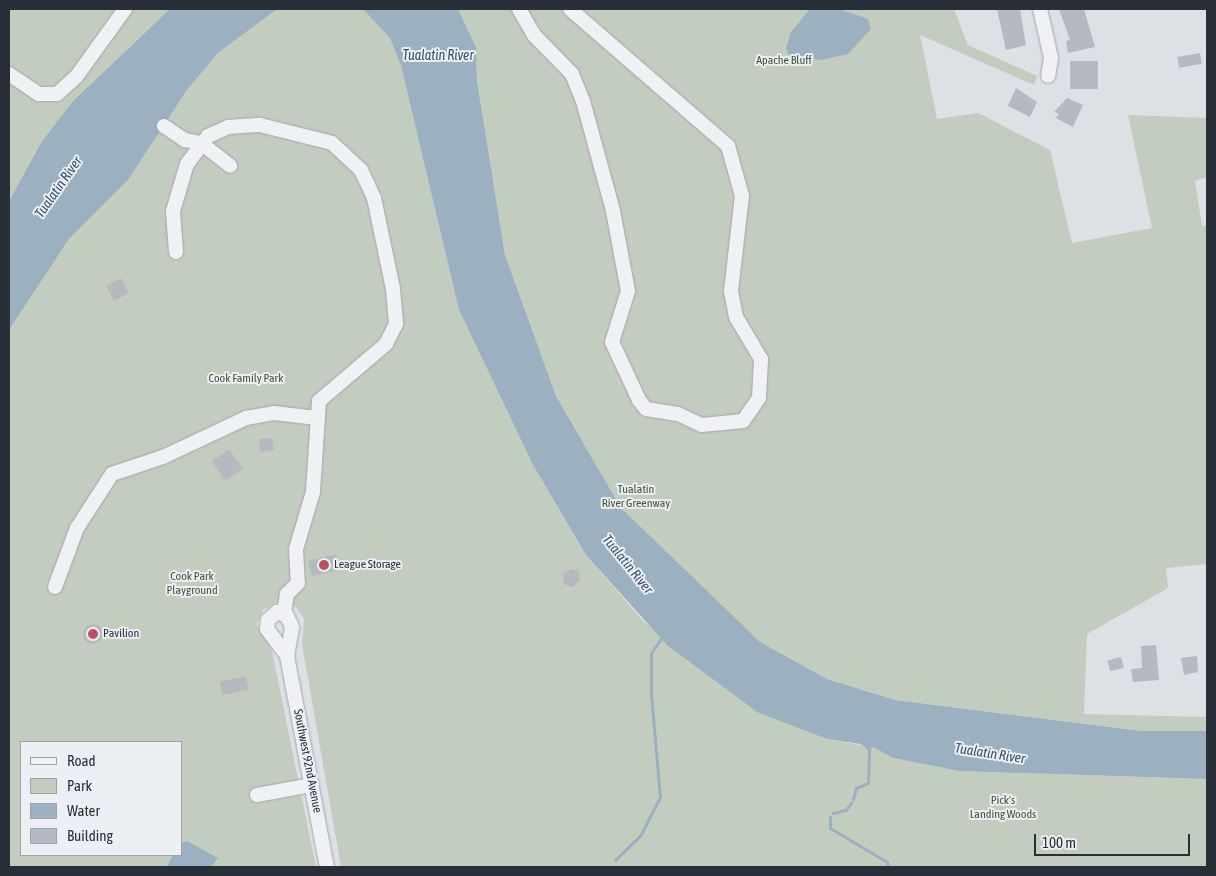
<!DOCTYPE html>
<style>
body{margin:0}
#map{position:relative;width:1216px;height:876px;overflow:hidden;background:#dde0e5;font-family:"Asap Condensed",sans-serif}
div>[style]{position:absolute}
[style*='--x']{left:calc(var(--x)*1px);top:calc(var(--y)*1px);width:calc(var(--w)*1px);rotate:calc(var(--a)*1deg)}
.green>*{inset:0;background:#c3cdbf}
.water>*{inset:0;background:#9bb0c1}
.stream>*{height:3px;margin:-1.5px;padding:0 1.5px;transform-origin:1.5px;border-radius:1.5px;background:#9bb0c1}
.building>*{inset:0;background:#b5bac1;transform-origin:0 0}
.round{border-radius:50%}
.roads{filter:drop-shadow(0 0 1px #a3a7ae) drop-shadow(0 0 1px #a3a7ae)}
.minor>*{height:14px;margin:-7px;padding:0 7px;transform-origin:7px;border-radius:7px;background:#eff1f4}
.dots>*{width:14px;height:14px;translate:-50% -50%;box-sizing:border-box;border:2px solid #eceff3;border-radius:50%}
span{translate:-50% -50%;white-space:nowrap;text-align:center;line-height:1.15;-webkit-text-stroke:4px #eceff3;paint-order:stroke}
.park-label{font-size:12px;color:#3e5337}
.poi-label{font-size:12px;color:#282f39}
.left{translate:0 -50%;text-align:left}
.street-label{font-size:12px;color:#282f39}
.water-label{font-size:14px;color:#375068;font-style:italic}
.frame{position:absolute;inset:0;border:10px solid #282f39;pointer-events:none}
.legend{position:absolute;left:20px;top:741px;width:162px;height:115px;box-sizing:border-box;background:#eceff3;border:1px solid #9ea2a9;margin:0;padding:6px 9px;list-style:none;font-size:15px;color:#282f39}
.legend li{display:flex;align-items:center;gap:10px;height:25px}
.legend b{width:25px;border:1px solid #9ea2a9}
.scale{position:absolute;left:1034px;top:834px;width:156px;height:22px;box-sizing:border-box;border:2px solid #282f39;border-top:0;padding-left:6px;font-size:15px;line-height:18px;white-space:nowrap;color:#282f39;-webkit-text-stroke:4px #eceff3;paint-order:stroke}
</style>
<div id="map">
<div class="green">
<i style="clip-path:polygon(9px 9px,170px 9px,73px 101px,42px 141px,9px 201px)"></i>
<i style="clip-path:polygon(evenodd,277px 9px,363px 9px,375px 16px,390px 38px,401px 66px,459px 310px,533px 465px,586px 555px,644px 622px,827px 739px,873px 747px,893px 758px,959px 771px,1207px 779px,1207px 867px,341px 867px,302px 644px,304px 619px,296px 607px,279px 601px,263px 610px,257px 625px,272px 651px,316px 867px,9px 867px,9px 330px,69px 239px,128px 180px,187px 90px,218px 53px,277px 9px,21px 742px,181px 742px,181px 855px,21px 855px,21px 742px)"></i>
<i style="clip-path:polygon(458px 9px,954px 9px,968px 45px,1037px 76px,1034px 85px,920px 35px,937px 119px,978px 113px,1050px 150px,1072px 243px,1152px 228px,1128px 115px,1207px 118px,1207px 177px,1195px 181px,1202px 226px,1207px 225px,1207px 564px,1166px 568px,1168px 588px,1087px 634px,1084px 714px,1207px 717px,1207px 731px,1141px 731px,895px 700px,827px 679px,760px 642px,696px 584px,621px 508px,556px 396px,505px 255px,477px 81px,476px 47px)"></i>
</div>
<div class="water">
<i style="clip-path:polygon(170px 9px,277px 9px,218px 53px,187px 90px,128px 180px,69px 239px,9px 330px,9px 201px,42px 141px,73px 101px)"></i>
<i style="clip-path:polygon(363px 9px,458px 9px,476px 47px,477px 81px,505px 255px,556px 396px,621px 508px,760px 642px,827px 679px,895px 700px,1141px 731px,1207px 731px,1207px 779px,959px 771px,893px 758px,873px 747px,869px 751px,861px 744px,827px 739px,757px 712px,667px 645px,586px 555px,533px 465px,459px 310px,401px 66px,390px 38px)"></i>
<i style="clip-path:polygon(810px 9px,839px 9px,868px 19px,871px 29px,848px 54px,821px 60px,789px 55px,786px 48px,791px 32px)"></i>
<i style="clip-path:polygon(187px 841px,218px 858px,211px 867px,167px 867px,173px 855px,181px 855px,181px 843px)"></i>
</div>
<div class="stream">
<i style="--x:853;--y:799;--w:11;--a:-75"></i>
<i style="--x:856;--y:788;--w:13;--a:-23"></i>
<i style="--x:868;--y:783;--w:36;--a:-88"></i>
<i style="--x:833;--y:813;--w:13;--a:-13"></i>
<i style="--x:846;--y:810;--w:9;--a:-54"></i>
<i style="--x:830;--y:817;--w:11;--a:90"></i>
<i style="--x:830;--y:828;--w:66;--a:30.8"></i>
<i style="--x:887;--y:862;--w:5;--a:79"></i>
<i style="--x:615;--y:860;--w:35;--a:-44"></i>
<i style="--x:640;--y:836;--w:44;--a:-62.9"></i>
<i style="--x:660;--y:797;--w:102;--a:-95"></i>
<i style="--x:651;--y:695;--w:42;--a:-90"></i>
<i style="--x:651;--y:653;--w:19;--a:-55"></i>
</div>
<div class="building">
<i style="clip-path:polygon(997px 9px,1020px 9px,1026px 45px,1006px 50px)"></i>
<i style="clip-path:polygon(1059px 9px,1084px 9px,1095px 47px,1068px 53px,1066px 41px,1070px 40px)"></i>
<i style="left:1200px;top:53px;width:11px;height:23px;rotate:80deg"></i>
<i style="left:1098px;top:61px;width:28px;height:28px;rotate:90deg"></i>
<i style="clip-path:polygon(1016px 88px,1037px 102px,1030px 117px,1008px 106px)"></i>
<i style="clip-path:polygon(1067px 98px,1083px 105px,1073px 127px,1056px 118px,1059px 114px,1054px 112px)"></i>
<i style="left:121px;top:278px;width:17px;height:17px;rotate:62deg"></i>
<i style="clip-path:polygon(272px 438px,274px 450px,260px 452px,259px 439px)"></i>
<i style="left:229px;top:449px;width:24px;height:21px;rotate:55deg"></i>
<i style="left:336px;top:554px;width:16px;height:29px;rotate:76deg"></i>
<i style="clip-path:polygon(571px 569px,579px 572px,580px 581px,572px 587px,564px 584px,563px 575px)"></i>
<i class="round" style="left:83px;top:624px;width:20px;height:20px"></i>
<i style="clip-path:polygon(1156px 645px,1159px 680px,1133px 682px,1131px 669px,1142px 668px,1141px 646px)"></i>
<i style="clip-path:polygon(1197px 656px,1198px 672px,1184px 675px,1181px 658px)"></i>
<i style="left:1121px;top:657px;width:11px;height:14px;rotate:75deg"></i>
<i style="left:246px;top:676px;width:14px;height:27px;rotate:78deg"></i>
</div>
<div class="roads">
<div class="minor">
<i style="--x:519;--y:9;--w:30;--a:60"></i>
<i style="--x:534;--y:35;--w:54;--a:45.7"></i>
<i style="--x:572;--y:74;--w:29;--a:68"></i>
<i style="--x:583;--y:101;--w:114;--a:74.7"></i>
<i style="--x:613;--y:211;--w:81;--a:79.4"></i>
<i style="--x:628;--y:291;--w:53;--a:107.4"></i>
<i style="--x:612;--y:342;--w:64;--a:65"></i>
<i style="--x:639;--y:400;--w:11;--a:52"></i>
<i style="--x:646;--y:409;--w:32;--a:9"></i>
<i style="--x:678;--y:414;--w:26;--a:25"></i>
<i style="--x:702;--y:425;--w:41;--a:-5.6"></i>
<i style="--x:743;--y:421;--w:28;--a:-55"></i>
<i style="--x:759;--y:398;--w:39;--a:-87"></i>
<i style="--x:761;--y:359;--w:49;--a:-120.8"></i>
<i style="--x:736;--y:317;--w:26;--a:-101"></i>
<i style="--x:731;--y:291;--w:96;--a:-83.4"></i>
<i style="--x:742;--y:196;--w:52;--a:-105.6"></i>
<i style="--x:728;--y:146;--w:209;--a:-139.1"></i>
<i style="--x:1040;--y:9;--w:50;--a:77.3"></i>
<i style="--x:1051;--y:58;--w:18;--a:99"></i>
<i style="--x:9;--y:74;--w:36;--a:34"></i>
<i style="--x:39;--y:94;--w:18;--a:0"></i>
<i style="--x:57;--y:94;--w:25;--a:-42"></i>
<i style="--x:76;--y:77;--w:84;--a:-54.2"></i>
<i style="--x:164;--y:126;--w:25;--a:34"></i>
<i style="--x:185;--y:140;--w:16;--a:11"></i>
<i style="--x:201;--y:143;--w:37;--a:38"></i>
<i style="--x:176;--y:252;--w:41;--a:-94.2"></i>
<i style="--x:173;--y:211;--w:49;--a:-73.4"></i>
<i style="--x:187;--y:164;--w:35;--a:-53"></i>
<i style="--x:208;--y:136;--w:22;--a:-24"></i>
<i style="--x:228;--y:127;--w:32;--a:-4"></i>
<i style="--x:260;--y:125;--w:74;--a:14"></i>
<i style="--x:332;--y:143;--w:40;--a:43"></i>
<i style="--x:361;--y:170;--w:31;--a:65"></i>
<i style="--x:374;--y:198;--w:93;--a:78.2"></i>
<i style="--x:393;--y:289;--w:35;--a:85"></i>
<i style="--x:396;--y:324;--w:22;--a:117"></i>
<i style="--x:386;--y:344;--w:88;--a:139.6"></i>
<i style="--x:319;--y:401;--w:91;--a:93.8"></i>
<i style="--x:313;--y:492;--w:59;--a:106.6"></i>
<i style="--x:296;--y:549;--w:34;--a:87"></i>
<i style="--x:298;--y:583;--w:16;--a:135"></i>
<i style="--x:287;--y:594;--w:18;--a:99"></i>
<i style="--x:55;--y:587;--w:63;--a:-69.6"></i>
<i style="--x:77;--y:528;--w:64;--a:-57.1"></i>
<i style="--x:112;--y:474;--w:54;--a:-18.4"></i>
<i style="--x:163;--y:457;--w:92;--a:-25.2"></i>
<i style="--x:246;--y:418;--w:28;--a:-10"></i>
<i style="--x:274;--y:413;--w:43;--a:6.6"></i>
<i style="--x:287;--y:656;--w:29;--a:-80"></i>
<i style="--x:292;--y:627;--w:12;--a:-114"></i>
<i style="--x:287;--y:616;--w:11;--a:-158"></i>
<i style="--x:277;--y:612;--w:12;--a:138"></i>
<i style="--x:268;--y:620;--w:9;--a:96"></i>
<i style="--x:267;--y:629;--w:34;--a:53"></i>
<i style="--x:287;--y:656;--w:215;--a:79.3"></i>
<i style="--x:257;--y:795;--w:56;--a:-10.3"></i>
</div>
</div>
<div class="dots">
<i style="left:324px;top:565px;background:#bc4f66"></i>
<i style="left:93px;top:634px;background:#bc4f66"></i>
</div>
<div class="park-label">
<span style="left:784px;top:61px">Apache Bluff</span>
<span style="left:246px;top:379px">Cook Family Park</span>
<span style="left:636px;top:497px">Tualatin<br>River Greenway</span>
<span style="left:192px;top:584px">Cook Park<br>Playground</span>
<span style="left:1003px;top:808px">Pick's<br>Landing Woods</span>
</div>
<div class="poi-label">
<span class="left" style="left:334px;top:565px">League Storage</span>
<span class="left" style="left:103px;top:634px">Pavilion</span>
</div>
<div class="street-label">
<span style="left:307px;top:761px;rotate:79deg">Southwest 92nd Avenue</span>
</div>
<div class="water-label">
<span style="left:438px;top:55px">Tualatin River</span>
<span style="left:58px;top:187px;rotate:-55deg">Tualatin River</span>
<span style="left:628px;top:564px;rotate:51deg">Tualatin River</span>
<span style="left:990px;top:753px;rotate:9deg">Tualatin River</span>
</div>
<div class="frame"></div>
<ul class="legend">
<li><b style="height:6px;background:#eff1f4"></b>Road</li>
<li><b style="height:14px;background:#c3cdbf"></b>Park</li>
<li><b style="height:14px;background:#9bb0c1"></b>Water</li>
<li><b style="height:14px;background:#b5bac1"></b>Building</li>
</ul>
<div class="scale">100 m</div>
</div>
